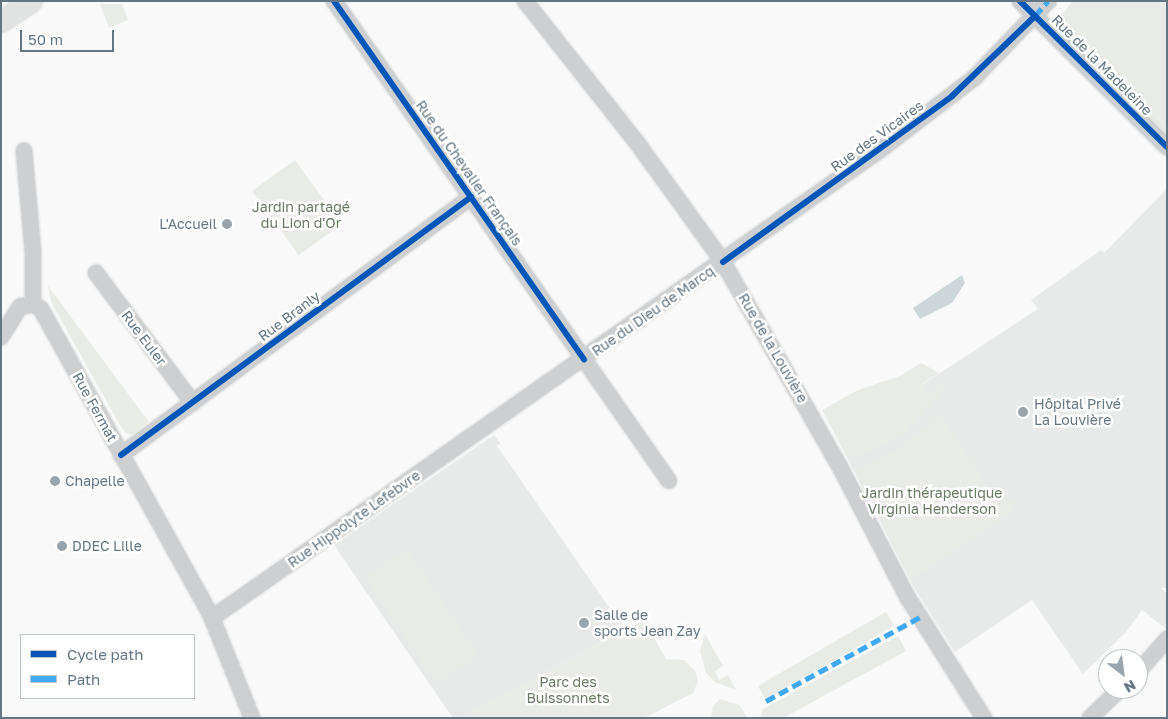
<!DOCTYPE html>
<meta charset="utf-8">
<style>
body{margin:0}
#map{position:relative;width:1168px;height:719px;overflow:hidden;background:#f9f9f9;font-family:"Golos Text",sans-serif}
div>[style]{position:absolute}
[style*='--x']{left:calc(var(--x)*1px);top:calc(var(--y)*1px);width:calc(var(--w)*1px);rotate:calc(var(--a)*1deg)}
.built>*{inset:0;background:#e8e9e9}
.green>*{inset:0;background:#e8ebe6;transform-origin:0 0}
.water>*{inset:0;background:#ced6d9}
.roads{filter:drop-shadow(0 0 1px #d5d6d7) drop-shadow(0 0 1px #d5d6d7)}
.minor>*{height:16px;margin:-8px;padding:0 8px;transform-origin:8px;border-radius:8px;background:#cecfd0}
.major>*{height:21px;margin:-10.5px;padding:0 10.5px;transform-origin:10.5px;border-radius:10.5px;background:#e1e2e2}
.quiet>*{height:5px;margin-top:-2.5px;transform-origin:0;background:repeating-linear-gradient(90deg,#3fa9f5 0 10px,transparent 0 15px)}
.cycleway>*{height:6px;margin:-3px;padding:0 3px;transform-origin:3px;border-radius:3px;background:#0057b8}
.dots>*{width:14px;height:14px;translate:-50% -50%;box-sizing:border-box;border:2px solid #fff;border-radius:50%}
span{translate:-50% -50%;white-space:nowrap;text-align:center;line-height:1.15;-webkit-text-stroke:5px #fff;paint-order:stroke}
.street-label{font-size:14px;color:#657683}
.park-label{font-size:14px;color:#687a64}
.poi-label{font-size:14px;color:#657683}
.right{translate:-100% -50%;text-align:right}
.left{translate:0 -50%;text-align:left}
.frame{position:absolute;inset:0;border:2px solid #657683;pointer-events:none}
.legend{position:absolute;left:20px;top:634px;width:175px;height:65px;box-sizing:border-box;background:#fff;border:1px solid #c1c8cd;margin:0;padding:6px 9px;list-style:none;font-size:15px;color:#657683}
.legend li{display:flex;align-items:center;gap:10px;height:25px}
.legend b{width:25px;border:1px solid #c1c8cd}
.north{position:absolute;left:1098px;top:649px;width:50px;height:50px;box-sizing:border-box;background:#fff;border:1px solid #c1c8cd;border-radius:50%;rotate:150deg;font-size:14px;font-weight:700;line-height:20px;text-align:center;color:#657683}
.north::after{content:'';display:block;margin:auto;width:18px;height:22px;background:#99a4ac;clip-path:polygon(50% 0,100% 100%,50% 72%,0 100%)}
.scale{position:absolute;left:20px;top:30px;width:94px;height:22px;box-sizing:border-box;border:2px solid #657683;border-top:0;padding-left:6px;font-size:15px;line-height:18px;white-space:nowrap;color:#657683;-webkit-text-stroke:4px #fff;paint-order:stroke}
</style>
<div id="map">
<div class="built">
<i style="clip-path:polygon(1167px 189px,1167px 588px,1161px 588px,1167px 594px,1167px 626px,1165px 628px,1142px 610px,1126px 632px,1083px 674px,1032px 600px,955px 652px,915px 589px,838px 440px,1038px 309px,1031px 300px,1101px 250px,1104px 253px)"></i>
<i style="clip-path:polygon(494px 435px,500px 443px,497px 446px,625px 630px,460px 718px,453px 718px,334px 545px)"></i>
</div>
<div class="green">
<i style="clip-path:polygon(1073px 1px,1167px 1px,1167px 134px,1055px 23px)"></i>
<i style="clip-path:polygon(100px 4px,122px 4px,128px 20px,109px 28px)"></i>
<i style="left:295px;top:160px;width:79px;height:53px;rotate:54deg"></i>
<i style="clip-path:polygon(48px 286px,149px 422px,133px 434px,127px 434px,121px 427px,51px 302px)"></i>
<i style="clip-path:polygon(921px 363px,939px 373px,921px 385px,927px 393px,947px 382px,945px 390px,906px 431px,882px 446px,854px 457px,846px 455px,822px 410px,858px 390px,900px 376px)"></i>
<i style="clip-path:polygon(940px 415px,995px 497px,1014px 499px,1014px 511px,911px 580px,855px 472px,901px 447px)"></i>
<i style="left:407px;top:549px;width:128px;height:51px;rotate:56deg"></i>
<i style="left:886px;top:612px;width:16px;height:148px;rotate:60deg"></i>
<i style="clip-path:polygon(644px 620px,666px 659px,684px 660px,695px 671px,698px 681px,693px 693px,644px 718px,460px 718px)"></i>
<i style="clip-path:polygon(705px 634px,723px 666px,715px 671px,719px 680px,728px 675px,736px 690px,715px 682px,706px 673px,700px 651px)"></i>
<i style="clip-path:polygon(898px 636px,906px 651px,783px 718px,760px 718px,763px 709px)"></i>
<i style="clip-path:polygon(720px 699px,739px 705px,748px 718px,711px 718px,713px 706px)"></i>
</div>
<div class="water">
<i style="clip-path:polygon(962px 275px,965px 283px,952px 303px,920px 319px,913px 308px)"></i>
</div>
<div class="roads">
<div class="minor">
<i style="--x:334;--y:1;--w:585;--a:55.09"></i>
<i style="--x:525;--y:1;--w:182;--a:51.7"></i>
<i style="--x:638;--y:144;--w:145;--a:54.2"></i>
<i style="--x:723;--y:262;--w:238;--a:60.3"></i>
<i style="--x:841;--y:469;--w:145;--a:62.6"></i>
<i style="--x:908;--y:598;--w:142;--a:57.7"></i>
<i style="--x:1020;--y:1;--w:207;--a:44.8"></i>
<i style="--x:24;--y:151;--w:100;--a:84.9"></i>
<i style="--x:33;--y:251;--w:53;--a:90"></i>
<i style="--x:96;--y:273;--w:162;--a:53.3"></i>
<i style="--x:33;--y:304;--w:9;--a:32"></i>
<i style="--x:41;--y:309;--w:353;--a:61"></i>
<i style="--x:212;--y:618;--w:108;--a:68.2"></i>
<i style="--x:1;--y:337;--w:36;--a:-58"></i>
<i style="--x:20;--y:307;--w:13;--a:-13"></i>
<i style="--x:121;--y:455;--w:435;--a:-36.4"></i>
<i style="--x:212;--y:618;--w:816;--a:-35.02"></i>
<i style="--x:880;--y:150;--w:118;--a:-37.5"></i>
<i style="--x:974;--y:78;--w:107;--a:-46.1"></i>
<i style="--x:1138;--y:672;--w:44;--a:-48.7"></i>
<i style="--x:1090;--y:718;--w:42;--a:-44"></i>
</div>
<div class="major">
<i style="--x:1;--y:21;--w:36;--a:-34"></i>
</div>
</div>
<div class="quiet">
<i style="--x:1035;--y:16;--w:20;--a:-49"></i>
<i style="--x:766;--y:701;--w:175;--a:-28.6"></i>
</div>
<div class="cycleway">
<i style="--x:334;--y:1;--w:437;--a:55.1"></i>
<i style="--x:1020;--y:1;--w:207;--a:44.8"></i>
<i style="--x:723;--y:262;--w:283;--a:-35.9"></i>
<i style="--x:952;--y:96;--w:115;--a:-43.9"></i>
<i style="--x:121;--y:455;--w:435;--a:-36.4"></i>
</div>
<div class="dots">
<i style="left:227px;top:224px;background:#99a4ac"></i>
<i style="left:1023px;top:412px;background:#99a4ac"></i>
<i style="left:55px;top:481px;background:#99a4ac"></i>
<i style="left:62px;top:546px;background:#99a4ac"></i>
<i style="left:584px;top:623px;background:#99a4ac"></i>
</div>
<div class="street-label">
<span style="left:1102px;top:65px;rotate:45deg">Rue de la Madeleine</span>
<span style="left:877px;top:136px;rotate:-36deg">Rue des Vicaires</span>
<span style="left:469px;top:173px;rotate:55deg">Rue du Chevalier Français</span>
<span style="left:653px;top:311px;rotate:-35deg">Rue du Dieu de Marcq</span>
<span style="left:289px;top:316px;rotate:-37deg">Rue Branly</span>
<span style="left:144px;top:338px;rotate:53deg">Rue Euler</span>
<span style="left:773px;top:348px;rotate:60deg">Rue de la Louvière</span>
<span style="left:95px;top:407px;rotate:61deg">Rue Fermat</span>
<span style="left:354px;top:519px;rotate:-35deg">Rue Hippolyte Lefebvre</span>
</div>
<div class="park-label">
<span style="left:301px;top:215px">Jardin partagé<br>du Lion d'Or</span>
<span style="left:932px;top:501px">Jardin thérapeutique<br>Virginia Henderson</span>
<span style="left:568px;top:690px">Parc des<br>Buissonnets</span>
</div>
<div class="poi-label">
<span class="right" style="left:217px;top:224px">L'Accueil</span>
<span class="left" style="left:1034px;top:412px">Hôpital Privé<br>La Louvière</span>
<span class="left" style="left:65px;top:481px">Chapelle</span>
<span class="left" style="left:72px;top:546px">DDEC Lille</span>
<span class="left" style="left:594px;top:623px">Salle de<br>sports Jean Zay</span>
</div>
<div class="frame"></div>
<ul class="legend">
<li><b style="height:6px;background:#0057b8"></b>Cycle path</li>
<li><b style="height:6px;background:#3fa9f5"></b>Path</li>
</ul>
<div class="north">N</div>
<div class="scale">50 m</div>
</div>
